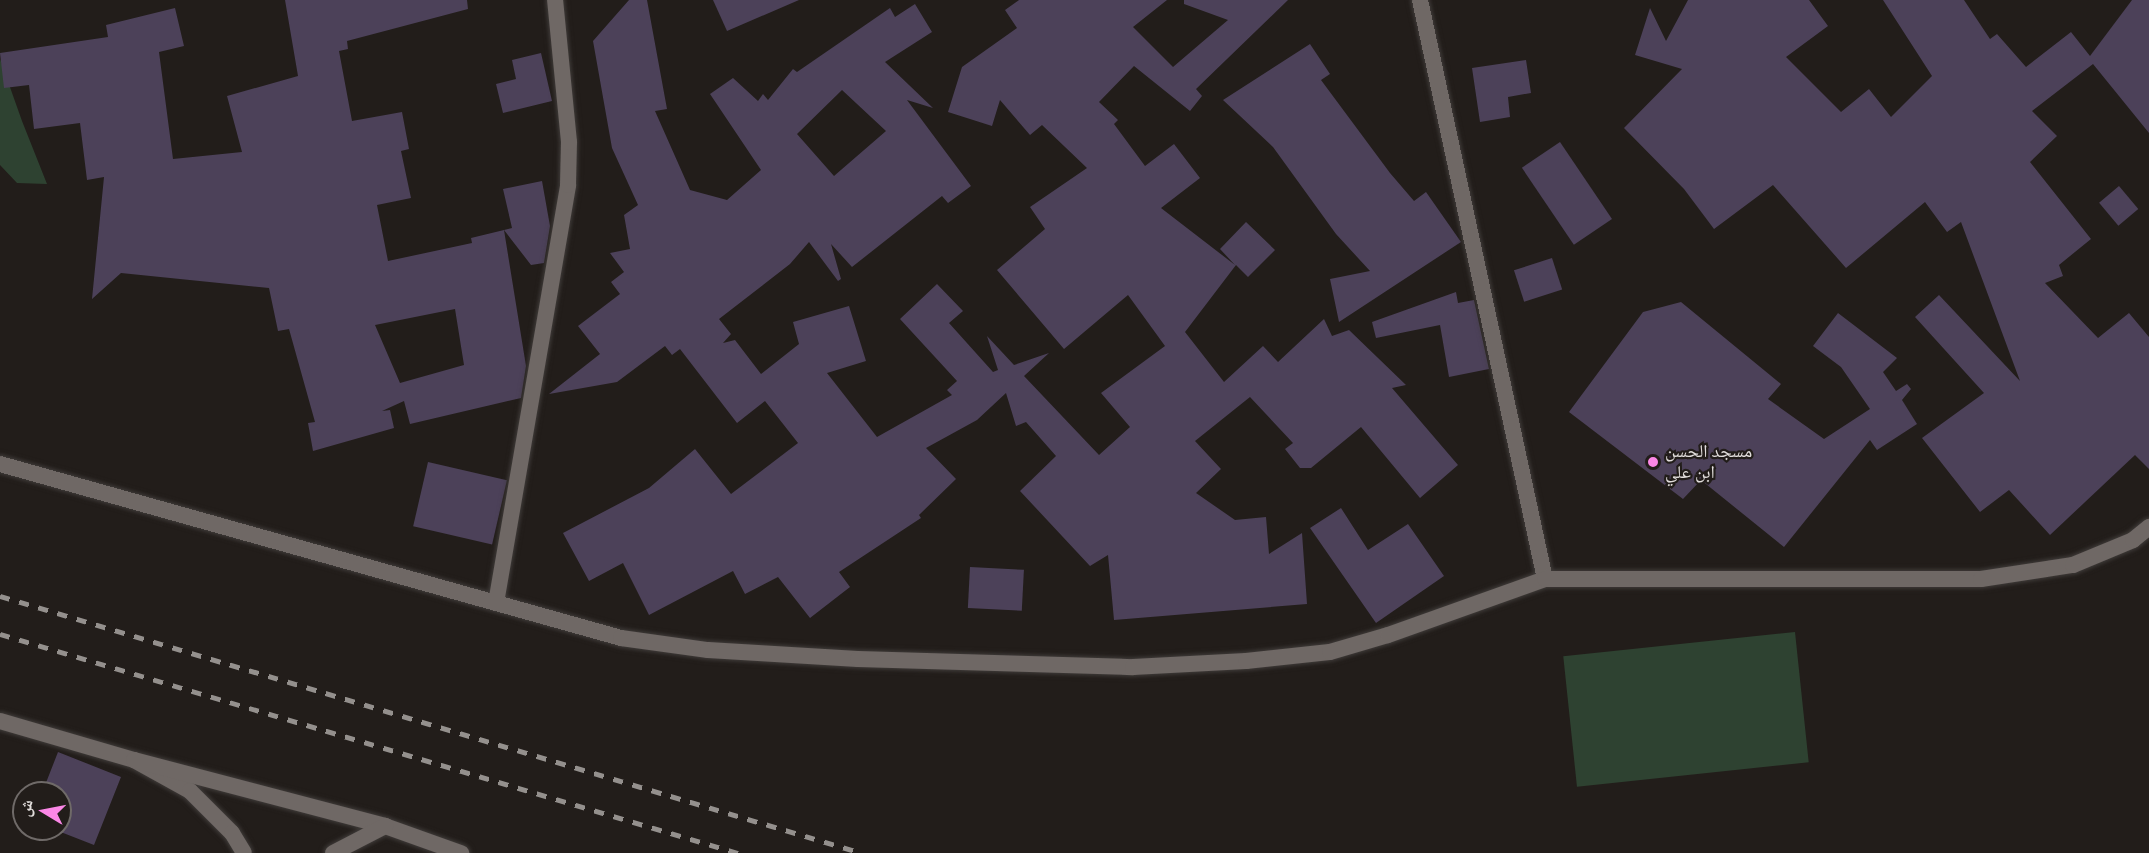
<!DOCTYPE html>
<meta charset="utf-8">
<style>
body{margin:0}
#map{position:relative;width:2149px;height:853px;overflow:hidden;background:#221d1a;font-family:Cabin,"Noto Naskh Arabic",sans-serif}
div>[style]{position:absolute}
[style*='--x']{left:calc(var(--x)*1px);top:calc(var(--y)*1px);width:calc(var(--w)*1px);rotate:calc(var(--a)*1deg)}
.green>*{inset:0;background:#2e4231;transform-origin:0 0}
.building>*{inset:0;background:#4c4159;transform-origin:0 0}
.roads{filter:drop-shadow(0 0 2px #3f3b39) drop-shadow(0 0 2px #3f3b39)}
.minor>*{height:16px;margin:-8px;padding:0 8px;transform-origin:8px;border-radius:8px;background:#6f6865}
.tertiary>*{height:16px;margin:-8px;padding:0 8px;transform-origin:8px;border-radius:8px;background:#6f6865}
.rail>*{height:4.5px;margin-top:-2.25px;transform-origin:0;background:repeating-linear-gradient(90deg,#94908d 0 10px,transparent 0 20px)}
.dots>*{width:16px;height:16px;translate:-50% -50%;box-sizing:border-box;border:3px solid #221d1a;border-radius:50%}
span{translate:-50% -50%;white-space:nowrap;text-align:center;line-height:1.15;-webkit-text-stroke:4.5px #221d1a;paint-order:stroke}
.poi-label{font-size:18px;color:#e2dedc}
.left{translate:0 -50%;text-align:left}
.north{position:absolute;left:12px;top:781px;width:60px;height:60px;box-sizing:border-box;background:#221d1a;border:2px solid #6f6a68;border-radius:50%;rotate:280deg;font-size:16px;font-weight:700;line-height:24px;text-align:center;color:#e2dedc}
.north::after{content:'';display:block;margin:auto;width:21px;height:27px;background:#fb87e6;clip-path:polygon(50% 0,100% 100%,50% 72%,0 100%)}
</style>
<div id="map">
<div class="green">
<i style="clip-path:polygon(0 59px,22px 121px,47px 184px,17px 183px,0 165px)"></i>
<i style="left:1795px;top:632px;width:131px;height:233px;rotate:84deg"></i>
</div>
<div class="building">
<i style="clip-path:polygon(evenodd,285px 0,467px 0,468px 9px,347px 41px,348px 49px,339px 51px,352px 121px,402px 112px,409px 149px,401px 151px,411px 198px,377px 205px,388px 261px,472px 243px,471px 238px,504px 230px,526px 366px,521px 398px,410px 424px,404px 401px,382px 411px,390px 410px,394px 428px,313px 451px,308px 423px,315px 422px,289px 329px,278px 331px,269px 288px,121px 273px,92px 299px,104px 177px,87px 180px,80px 123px,34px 129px,29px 85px,4px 88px,0 53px,108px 37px,106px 25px,175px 8px,184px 46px,159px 52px,173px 159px,242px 152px,227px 96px,298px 76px,285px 0,455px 309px,464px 365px,400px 383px,375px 325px,455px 309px)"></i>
<i style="clip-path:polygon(evenodd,629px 0,647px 0,667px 109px,655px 111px,690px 190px,727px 200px,761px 170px,710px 94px,733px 78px,758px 101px,763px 94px,768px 100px,793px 69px,797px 72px,890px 8px,895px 17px,915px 4px,932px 32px,885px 62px,933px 108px,907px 100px,971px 186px,948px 203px,942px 196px,852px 267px,831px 244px,841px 279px,838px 281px,809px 242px,790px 264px,719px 319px,731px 334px,723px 343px,735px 340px,761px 374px,799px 344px,793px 322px,849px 306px,866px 361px,827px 373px,877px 437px,952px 395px,947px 390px,957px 381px,900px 319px,937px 284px,963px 311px,949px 323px,993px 372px,998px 370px,987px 336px,1014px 365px,1049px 353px,1024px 376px,1099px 455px,1130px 427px,1101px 393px,1165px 346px,1128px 295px,1064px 349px,997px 270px,1045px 229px,1030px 207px,1087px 168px,1042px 125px,1030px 135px,1000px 100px,992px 126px,948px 112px,962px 67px,1017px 28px,1005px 10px,1019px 0,1167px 0,1133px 27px,1173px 67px,1228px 20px,1184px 4px,1184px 0,1288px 0,1196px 89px,1202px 96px,1190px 111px,1134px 66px,1099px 102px,1118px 120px,1114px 124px,1145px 166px,1174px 144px,1200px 178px,1161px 208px,1235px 265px,1220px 249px,1246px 222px,1275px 250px,1248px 277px,1236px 265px,1185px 332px,1224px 382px,1263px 346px,1278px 362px,1324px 319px,1332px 336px,1349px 330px,1406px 385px,1392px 388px,1458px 465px,1420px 498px,1361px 427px,1311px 468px,1300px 468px,1285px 449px,1293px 443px,1250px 397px,1195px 441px,1221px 469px,1196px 493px,1235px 520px,1266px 517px,1269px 554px,1302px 533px,1307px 604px,1114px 620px,1108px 555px,1090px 566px,1020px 491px,1056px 456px,1026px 422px,1016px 426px,1006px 393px,977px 420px,926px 448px,956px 479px,919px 515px,921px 518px,839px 572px,850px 587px,810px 618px,778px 577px,745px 594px,733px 571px,649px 615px,623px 563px,589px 581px,563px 533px,649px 488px,695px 449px,731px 494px,798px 443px,765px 401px,737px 423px,680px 349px,672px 355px,665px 346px,617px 382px,549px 394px,600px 354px,578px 326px,620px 294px,611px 282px,624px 272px,610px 253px,630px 249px,624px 215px,638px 205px,612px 148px,593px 41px,629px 0,842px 90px,886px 131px,834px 176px,797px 134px,842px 90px)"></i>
<i style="clip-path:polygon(713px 0,799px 0,727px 31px)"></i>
<i style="clip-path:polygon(1688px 0,1809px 0,1828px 26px,1786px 57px,1841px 112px,1869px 89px,1891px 117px,1932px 76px,1883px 0,1964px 0,1990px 39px,1997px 34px,2026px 67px,2071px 32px,2090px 56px,2132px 0,2149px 0,2149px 133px,2093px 64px,2032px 111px,2057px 136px,2030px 162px,2091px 239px,2059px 265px,2063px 276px,2045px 283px,2098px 338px,2129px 313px,2149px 337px,2149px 469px,2135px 455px,2050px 535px,2009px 490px,1980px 512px,1922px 438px,1984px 393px,1915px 317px,1939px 295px,2020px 381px,1961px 222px,1947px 232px,1925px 202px,1846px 268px,1773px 185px,1714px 229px,1684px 189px,1624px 128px,1682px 69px,1635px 55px,1650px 8px,1666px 41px)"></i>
<i style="clip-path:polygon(1310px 44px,1330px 74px,1321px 80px,1390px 173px,1414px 201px,1426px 192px,1461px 242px,1339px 322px,1330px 279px,1370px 271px,1336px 234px,1273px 147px,1223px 100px)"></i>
<i style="clip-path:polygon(541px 53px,552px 101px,503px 113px,496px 84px,516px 79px,512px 60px)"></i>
<i style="clip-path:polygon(1526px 60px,1531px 93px,1508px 97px,1510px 117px,1480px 122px,1472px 68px)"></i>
<i style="left:1560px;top:142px;width:93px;height:46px;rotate:56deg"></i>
<i style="clip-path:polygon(542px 181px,550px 226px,544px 263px,531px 265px,504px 230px,512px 228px,503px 189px)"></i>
<i style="left:2119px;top:186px;width:30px;height:26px;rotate:50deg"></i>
<i style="left:1552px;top:258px;width:33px;height:40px;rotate:72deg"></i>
<i style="clip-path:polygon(1456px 292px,1458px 303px,1474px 300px,1489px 369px,1449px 377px,1440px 325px,1376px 338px,1372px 322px)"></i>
<i style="clip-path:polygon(1681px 302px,1781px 384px,1768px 399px,1824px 439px,1870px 409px,1841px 367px,1813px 346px,1838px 313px,1897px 358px,1883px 372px,1896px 391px,1907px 384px,1911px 389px,1902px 400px,1917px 424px,1877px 450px,1870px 440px,1784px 547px,1701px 480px,1683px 499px,1569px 412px,1643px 312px)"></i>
<i style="left:428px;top:462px;width:81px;height:66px;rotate:13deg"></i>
<i style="clip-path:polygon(1341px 508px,1368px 550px,1408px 524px,1444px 576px,1376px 623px,1310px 528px)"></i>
<i style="left:970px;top:567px;width:54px;height:41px;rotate:3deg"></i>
<i style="clip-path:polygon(58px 752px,121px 777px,94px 845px,53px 829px,60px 829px,60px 793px,42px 793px)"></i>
</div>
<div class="roads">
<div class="minor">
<i style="--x:1420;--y:0;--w:592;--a:77.82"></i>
<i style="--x:496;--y:603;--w:424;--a:-80.2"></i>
<i style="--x:568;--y:185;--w:43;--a:-88.7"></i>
<i style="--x:569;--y:142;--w:143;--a:-95.6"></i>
<i style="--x:0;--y:721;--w:140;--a:16.2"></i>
<i style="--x:134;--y:760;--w:64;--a:29"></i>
<i style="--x:190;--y:791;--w:59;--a:45"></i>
<i style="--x:232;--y:833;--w:23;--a:59"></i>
<i style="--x:134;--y:760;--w:260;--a:14.7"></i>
<i style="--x:385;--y:826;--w:81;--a:19.6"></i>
<i style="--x:333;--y:853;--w:59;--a:-27.4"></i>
</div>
<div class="tertiary">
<i style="--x:0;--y:464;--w:645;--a:15.65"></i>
<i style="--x:621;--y:638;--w:88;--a:7.9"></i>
<i style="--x:708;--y:650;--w:150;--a:3.4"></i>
<i style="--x:858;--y:659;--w:275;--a:1.7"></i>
<i style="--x:1133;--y:667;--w:113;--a:-3"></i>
<i style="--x:1246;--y:661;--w:84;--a:-6.1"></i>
<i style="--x:1330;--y:652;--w:60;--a:-16.3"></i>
<i style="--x:1388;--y:635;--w:167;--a:-19.6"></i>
<i style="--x:1545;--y:579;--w:436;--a:0"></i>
<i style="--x:1981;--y:579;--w:93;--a:-8.7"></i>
<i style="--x:2073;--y:565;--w:65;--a:-22.6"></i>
<i style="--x:2133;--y:540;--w:21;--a:-39"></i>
</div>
</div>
<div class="rail">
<i style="--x:0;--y:596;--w:899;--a:16.6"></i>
<i style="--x:0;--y:634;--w:770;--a:16.53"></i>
</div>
<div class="dots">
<i style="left:1653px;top:462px;background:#fb87e6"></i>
</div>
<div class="poi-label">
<span class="left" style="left:1665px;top:462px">مسجد الحسن<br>ابن علي</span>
</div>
<div class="north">ش</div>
</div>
